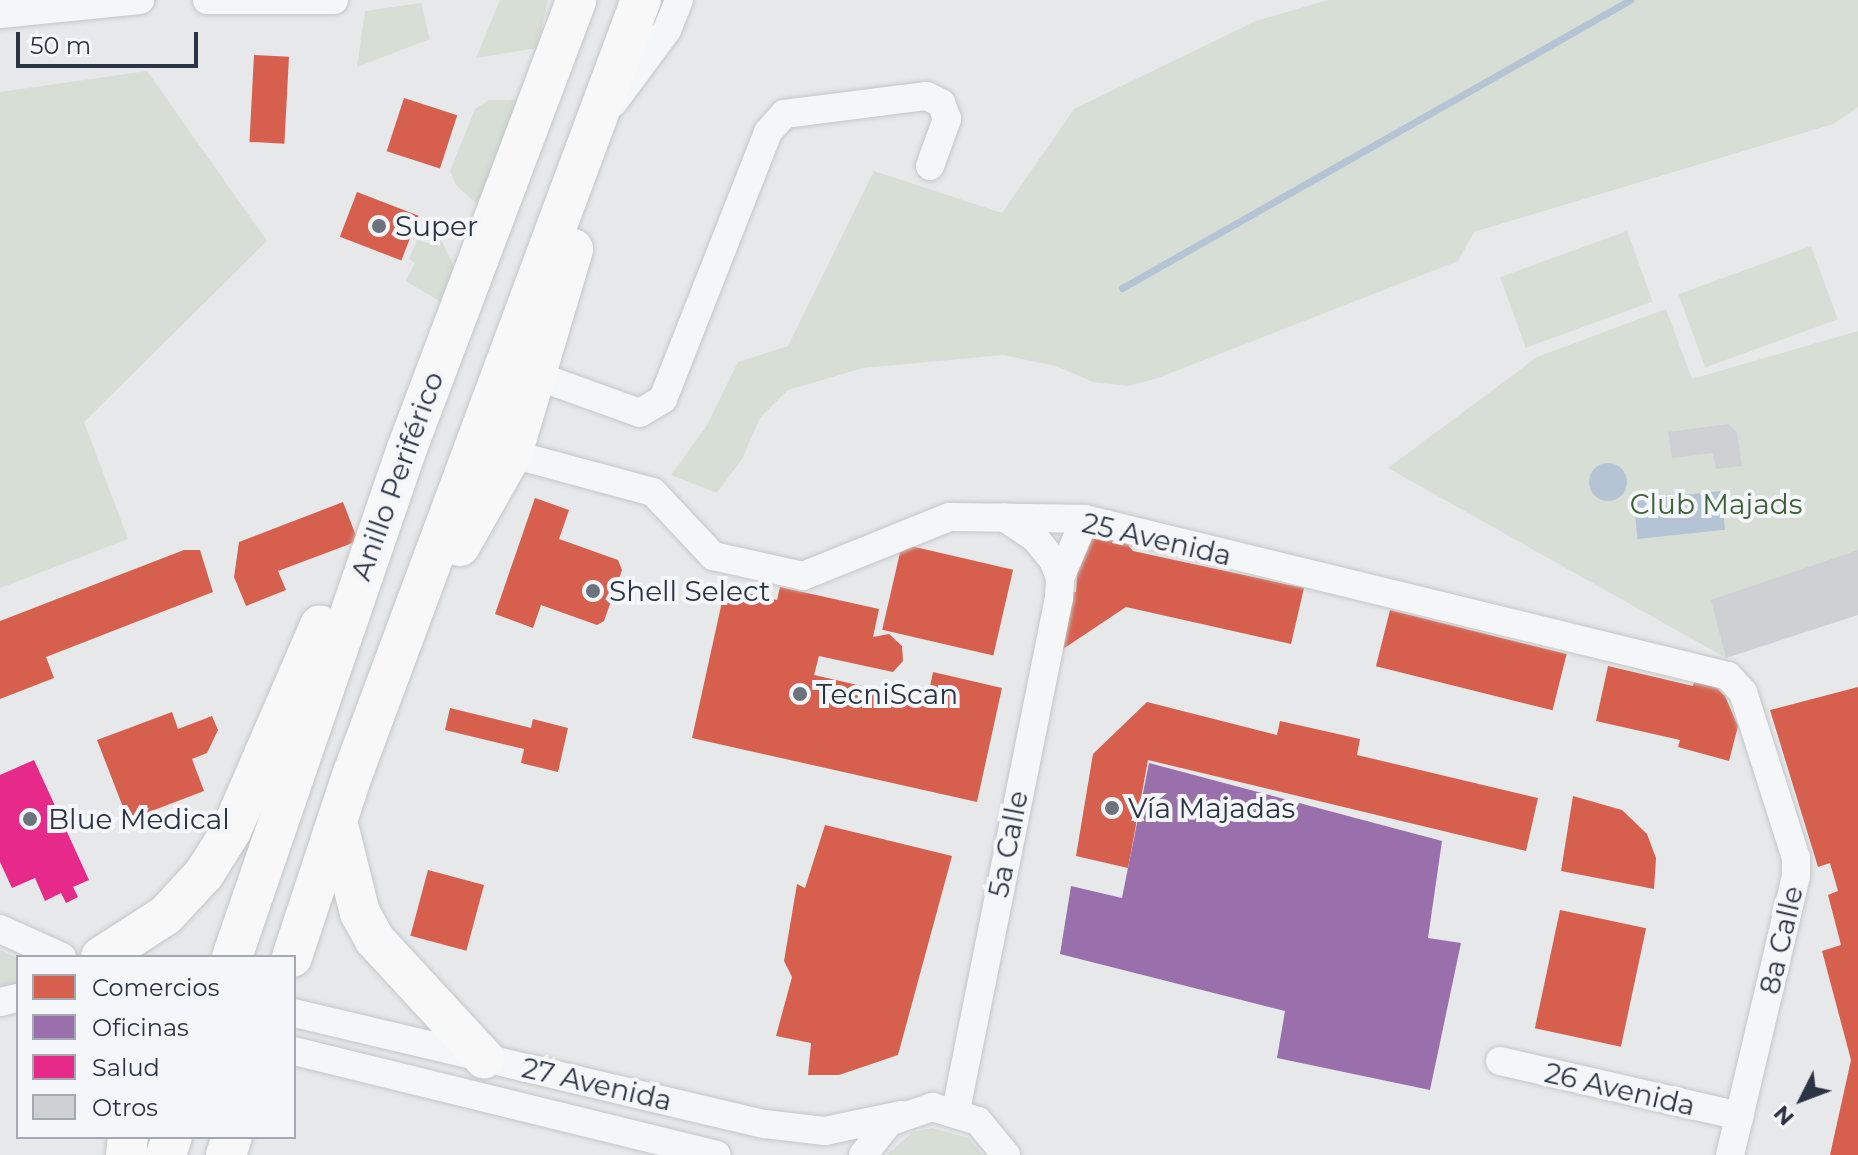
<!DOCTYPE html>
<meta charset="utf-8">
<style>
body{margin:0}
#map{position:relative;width:1858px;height:1155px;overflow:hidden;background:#e6e8ea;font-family:Montserrat,sans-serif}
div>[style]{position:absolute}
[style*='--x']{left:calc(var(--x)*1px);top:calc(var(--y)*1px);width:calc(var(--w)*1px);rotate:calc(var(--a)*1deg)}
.green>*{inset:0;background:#d6ded6;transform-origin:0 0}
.water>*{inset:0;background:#b4c4d5;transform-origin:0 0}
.round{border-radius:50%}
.shops>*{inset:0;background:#d6604d;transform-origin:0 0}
.offices>*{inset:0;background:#9970ab}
.health>*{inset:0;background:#e7298a}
.stream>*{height:7px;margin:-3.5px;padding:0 3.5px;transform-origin:3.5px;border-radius:3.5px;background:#b4c4d5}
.building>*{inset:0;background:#ced0d3}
.roads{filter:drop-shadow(0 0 2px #c4c6c8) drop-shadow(0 0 2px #c4c6c8)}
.minor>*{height:28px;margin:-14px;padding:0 14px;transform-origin:14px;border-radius:14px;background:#f5f6f7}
.highway>*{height:40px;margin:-20px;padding:0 20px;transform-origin:20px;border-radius:20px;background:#f8f8f8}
.dots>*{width:22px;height:22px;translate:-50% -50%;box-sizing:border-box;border:4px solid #f4f6f9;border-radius:50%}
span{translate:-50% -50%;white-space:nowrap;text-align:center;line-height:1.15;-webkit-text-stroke:8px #f4f6f9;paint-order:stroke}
.poi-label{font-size:28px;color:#2b3445}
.left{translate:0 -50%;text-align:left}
.street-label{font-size:28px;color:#2b3445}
.park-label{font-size:28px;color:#3f6138}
.legend{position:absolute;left:16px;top:955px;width:280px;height:184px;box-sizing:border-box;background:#f4f6f9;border:2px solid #a4a8b1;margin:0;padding:10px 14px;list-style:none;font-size:24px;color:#2b3445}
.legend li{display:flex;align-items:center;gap:16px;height:40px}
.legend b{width:40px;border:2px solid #a4a8b1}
.north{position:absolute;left:1762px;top:1059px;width:80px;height:80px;-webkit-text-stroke:6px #f4f6f9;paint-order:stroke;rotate:228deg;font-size:22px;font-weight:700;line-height:32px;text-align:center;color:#2b3445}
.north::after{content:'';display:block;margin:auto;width:28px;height:36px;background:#2b3445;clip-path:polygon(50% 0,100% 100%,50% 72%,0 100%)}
.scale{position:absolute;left:16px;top:32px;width:182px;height:36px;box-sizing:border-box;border:4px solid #2b3445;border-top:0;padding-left:10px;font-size:24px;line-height:28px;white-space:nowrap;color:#2b3445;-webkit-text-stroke:6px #f4f6f9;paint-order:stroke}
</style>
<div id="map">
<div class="green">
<i style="clip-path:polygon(500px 0,548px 0,537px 48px,476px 58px)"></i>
<i style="clip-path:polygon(1328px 0,1858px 0,1858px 107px,1833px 124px,1474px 232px,1458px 261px,1158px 378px,1128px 386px,1093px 382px,1056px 366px,1003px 355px,863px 368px,788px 390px,760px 418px,742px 459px,717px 493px,671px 475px,706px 427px,738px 362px,788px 346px,874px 171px,1002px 213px,1074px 109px,1256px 21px)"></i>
<i style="clip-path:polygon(421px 3px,430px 39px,357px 67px,365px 11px)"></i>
<i style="clip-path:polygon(147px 71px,267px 241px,84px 422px,128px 539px,0 588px,0 92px)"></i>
<i style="clip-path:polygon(489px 100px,519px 100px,479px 206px,456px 185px,450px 171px,475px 109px)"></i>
<i style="clip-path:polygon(436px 229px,457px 273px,441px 302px,406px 281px,415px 263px,409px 259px,417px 240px,431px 244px)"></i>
<i style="left:1627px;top:231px;width:75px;height:135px;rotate:70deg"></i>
<i style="left:1811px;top:246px;width:78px;height:141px;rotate:70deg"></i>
<i style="clip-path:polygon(1666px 309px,1692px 379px,1858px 331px,1858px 553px,1726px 658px,1388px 468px,1537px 357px)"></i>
<i style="clip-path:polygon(0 950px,18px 958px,18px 986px,0 988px)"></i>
<i style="clip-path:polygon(932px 1128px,968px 1138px,983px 1155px,887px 1155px,913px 1132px)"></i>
</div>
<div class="water">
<i class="round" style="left:1589px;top:463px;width:38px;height:38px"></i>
<i style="left:1721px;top:491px;width:39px;height:88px;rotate:84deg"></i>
</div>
<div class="shops">
<i style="left:254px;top:55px;width:35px;height:87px;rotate:3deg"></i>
<i style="left:404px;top:98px;width:56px;height:56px;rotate:18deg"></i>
<i style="left:357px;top:192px;width:66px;height:48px;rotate:21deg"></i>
<i style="clip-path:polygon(535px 498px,569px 510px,559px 539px,618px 560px,622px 570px,604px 621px,597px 625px,541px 605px,533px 628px,495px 614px)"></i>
<i style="clip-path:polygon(343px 502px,358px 541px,278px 571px,286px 590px,246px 606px,234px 577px,239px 542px)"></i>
<i style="clip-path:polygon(1101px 534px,1125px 541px,1133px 551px,1304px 588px,1291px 644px,1126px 607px,1063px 649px,1070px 592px,1076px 592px,1077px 572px,1091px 538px)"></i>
<i style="left:902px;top:544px;width:114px;height:88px;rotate:13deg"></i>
<i style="clip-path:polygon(184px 550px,200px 550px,213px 592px,46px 657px,54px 678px,0 699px,0 621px)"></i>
<i style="clip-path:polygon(780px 587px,879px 609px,873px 637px,889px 634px,902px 646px,903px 661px,893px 672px,819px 656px,814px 675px,927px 701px,933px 672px,1002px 688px,977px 802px,692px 738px,725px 588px,777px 600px)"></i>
<i style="left:1390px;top:610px;width:182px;height:58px;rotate:14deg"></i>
<i style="clip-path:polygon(1608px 666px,1693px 686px,1695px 678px,1712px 683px,1725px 696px,1738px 726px,1729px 761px,1678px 747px,1680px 740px,1596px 721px)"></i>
<i style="clip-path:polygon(1858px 687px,1858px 1155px,1830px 1155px,1851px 1060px,1822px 951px,1841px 945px,1828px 895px,1838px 891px,1830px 863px,1818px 867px,1770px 710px)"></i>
<i style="clip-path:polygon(1147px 702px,1277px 735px,1280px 721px,1360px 739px,1357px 755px,1538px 798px,1526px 851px,1148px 760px,1128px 868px,1076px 856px,1093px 754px)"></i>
<i style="clip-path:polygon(450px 708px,531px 728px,533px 719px,568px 728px,558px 772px,521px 763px,524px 749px,445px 730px)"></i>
<i style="clip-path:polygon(172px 712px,178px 729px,212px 716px,218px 730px,207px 753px,192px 759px,204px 791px,128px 820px,97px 740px)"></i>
<i style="clip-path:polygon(1573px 796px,1622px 810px,1647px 834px,1656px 858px,1654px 889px,1561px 871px)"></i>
<i style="clip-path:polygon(825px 825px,952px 856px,898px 1055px,839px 1075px,808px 1075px,811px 1043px,776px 1036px,792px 977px,784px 961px,797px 884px,805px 888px)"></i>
<i style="left:428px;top:870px;width:58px;height:68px;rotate:15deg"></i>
<i style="left:1560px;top:910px;width:88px;height:121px;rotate:12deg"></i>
</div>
<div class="offices">
<i style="clip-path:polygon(1149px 763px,1442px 841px,1428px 938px,1461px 943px,1430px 1090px,1277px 1058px,1285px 1011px,1060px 954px,1071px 886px,1122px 898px)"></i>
</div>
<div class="health">
<i style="clip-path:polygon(34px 760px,89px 880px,73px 887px,78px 897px,66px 903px,61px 893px,45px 901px,35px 878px,12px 888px,0 862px,0 775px)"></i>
</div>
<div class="stream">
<i style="--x:1122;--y:288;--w:584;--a:-29.55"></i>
</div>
<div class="building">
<i style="clip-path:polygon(1728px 424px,1737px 432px,1742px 466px,1716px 469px,1713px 453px,1672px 458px,1668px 432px)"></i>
<i style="clip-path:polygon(1858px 550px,1858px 615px,1726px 658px,1711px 600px)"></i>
</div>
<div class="roads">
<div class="minor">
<i style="--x:207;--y:0;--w:127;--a:0"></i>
<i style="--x:0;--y:14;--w:141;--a:-5.7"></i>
<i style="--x:613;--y:103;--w:91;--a:-53.5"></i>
<i style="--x:667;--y:30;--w:32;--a:-68"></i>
<i style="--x:537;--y:376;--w:109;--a:19.8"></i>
<i style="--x:640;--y:413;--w:27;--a:-31"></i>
<i style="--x:663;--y:399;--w:287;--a:-68.5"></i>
<i style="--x:768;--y:132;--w:24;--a:-48"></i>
<i style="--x:784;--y:114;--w:144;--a:-7.2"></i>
<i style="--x:927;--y:96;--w:16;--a:27"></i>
<i style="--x:941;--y:103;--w:17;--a:69"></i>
<i style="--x:947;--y:119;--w:50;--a:109.9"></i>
<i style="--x:512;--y:454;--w:146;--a:15.1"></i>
<i style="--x:653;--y:492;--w:88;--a:46.8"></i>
<i style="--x:713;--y:556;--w:92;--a:12.5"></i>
<i style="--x:803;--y:576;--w:157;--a:-22"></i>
<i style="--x:949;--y:517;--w:136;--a:0.8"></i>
<i style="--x:1085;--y:519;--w:662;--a:13.72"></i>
<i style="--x:1728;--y:676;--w:22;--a:47"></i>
<i style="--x:1743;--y:692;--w:174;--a:72.3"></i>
<i style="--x:1796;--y:858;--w:18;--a:90"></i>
<i style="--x:1796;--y:876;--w:287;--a:103.3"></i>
<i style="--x:1060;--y:578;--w:64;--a:-67"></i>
<i style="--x:0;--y:929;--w:68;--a:24.3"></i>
<i style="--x:0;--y:1002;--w:18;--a:-13"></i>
<i style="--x:294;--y:1013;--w:484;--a:13.3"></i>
<i style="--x:765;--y:1124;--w:60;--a:6.7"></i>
<i style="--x:825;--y:1131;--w:78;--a:-11.9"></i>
<i style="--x:294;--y:1051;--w:435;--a:13.8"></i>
<i style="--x:1500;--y:1061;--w:246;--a:12.9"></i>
<i style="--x:956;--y:1110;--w:522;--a:-78.63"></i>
<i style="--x:1059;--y:598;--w:20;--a:-87"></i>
<i style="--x:1060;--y:578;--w:19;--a:-111"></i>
<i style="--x:1053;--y:560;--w:28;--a:-129"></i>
<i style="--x:1035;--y:538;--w:37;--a:-146"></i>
<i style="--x:863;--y:1155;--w:42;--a:-51.8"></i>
<i style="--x:889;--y:1122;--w:46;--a:-19.2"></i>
<i style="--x:932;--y:1107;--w:48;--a:16.9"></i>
<i style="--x:978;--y:1121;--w:44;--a:50.5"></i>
</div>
<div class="highway">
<i style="--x:460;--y:546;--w:106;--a:-60.5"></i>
<i style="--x:512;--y:454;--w:214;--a:-73.4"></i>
<i style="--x:337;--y:821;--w:95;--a:76"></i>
<i style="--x:360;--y:913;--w:31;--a:61"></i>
<i style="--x:375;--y:940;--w:161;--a:47.3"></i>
<i style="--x:101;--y:957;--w:77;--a:-32.9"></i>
<i style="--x:166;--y:915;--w:56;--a:-47.2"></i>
<i style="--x:204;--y:874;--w:51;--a:-57.9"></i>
<i style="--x:231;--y:831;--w:224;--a:-66.6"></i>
<i style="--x:232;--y:957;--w:535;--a:-71.02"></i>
<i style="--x:406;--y:451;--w:482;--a:-69.3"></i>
<i style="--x:292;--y:957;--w:194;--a:-71.7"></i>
<i style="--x:353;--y:773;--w:825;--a:-69.57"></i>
<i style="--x:126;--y:1155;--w:18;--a:-84"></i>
<i style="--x:166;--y:1155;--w:19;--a:-72"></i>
<i style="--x:226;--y:1155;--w:19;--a:-72"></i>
</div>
</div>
<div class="dots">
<i style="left:379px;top:226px;background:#6c737f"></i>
<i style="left:593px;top:591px;background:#6c737f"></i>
<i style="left:800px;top:694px;background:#6c737f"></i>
<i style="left:1112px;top:808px;background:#6c737f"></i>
<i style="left:30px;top:819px;background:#6c737f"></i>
</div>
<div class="poi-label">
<span class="left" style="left:395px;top:226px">Super</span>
<span class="left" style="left:609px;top:591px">Shell Select</span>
<span class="left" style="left:816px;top:694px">TecniScan</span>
<span class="left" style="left:1128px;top:808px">Vía Majadas</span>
<span class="left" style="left:48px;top:819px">Blue Medical</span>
</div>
<div class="street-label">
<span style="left:397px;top:476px;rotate:-70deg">Anillo Periférico</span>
<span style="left:1157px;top:539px;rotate:13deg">25 Avenida</span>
<span style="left:1008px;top:844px;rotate:-79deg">5a Calle</span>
<span style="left:1781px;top:940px;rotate:-77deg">8a Calle</span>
<span style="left:597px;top:1084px;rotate:13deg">27 Avenida</span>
<span style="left:1620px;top:1089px;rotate:13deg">26 Avenida</span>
</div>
<div class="park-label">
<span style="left:1716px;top:504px">Club Majads</span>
</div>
<ul class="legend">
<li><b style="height:22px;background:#d6604d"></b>Comercios</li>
<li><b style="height:22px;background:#9970ab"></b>Oficinas</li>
<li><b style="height:22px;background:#e7298a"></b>Salud</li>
<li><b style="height:22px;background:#ced0d3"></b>Otros</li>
</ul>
<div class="north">N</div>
<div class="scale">50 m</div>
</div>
